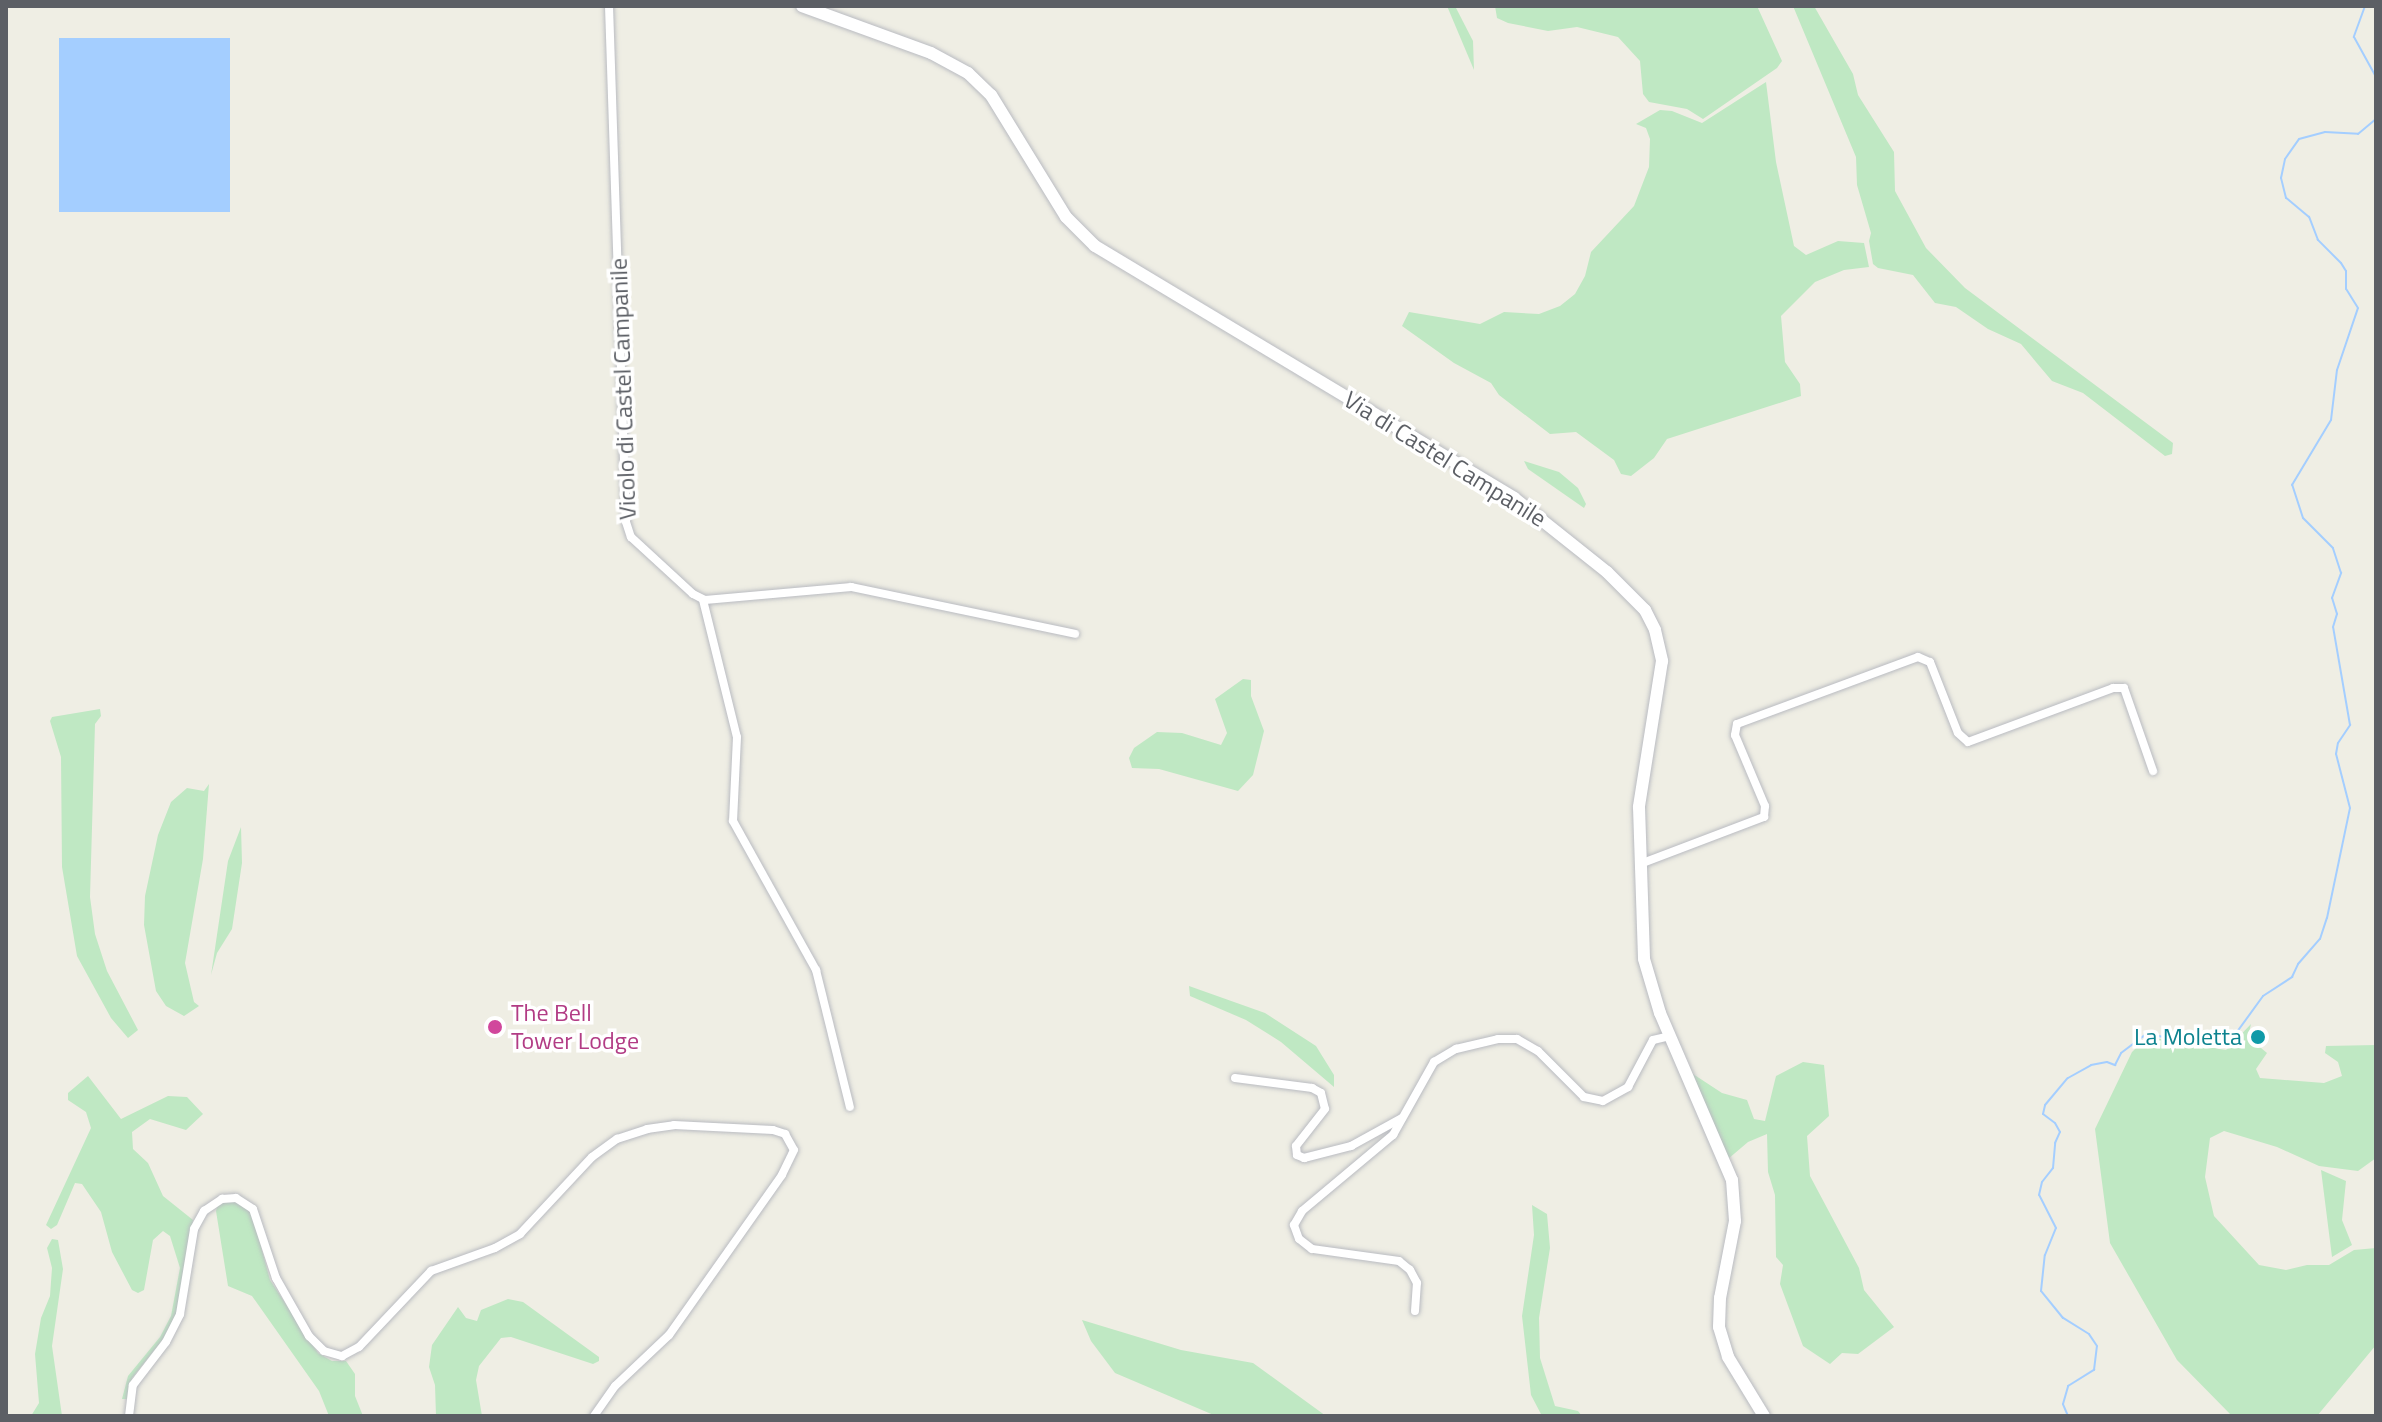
<!DOCTYPE html>
<style>
body{margin:0}
#map{position:relative;width:2382px;height:1422px;overflow:hidden;background:#efeee4;font-family:"Titillium Web",sans-serif}
div>[style]{position:absolute}
[style*='--x']{left:calc(var(--x)*1px);top:calc(var(--y)*1px);width:calc(var(--w)*1px);rotate:calc(var(--a)*1deg)}
.green>*{inset:0;background:#bfe8c3}
.water>*{inset:0;background:#a4ceff;transform-origin:0 0}
.stream>*{height:2px;margin:-1px;padding:0 1px;transform-origin:1px;border-radius:1px;background:#a4ceff}
.roads{filter:drop-shadow(0 0 2px #b9bbc1) drop-shadow(0 0 2px #b9bbc1)}
.street>*{height:8px;margin:-4px;padding:0 4px;transform-origin:4px;border-radius:4px;background:#fff}
.secondary>*{height:12px;margin:-6px;padding:0 6px;transform-origin:6px;border-radius:6px;background:#fff}
.dots>*{width:22px;height:22px;translate:-50% -50%;box-sizing:border-box;border:4px solid #fff;border-radius:50%}
span{translate:-50% -50%;white-space:nowrap;text-align:center;line-height:1.15;-webkit-text-stroke:7px #fff;paint-order:stroke}
.street-label{font-size:24px;color:#5c5f65}
.hotel-label{font-size:24px;color:#b23c85}
.left{translate:0 -50%;text-align:left}
.culture-label{font-size:24px;color:#0d838f}
.right{translate:-100% -50%;text-align:right}
.frame{position:absolute;inset:0;border:8px solid #5c5f65;pointer-events:none}
</style>
<div id="map">
<div class="green">
<i style="clip-path:polygon(1447px 6px,1455px 6px,1473px 41px,1474px 70px)"></i>
<i style="clip-path:polygon(1495px 6px,1757px 6px,1782px 61px,1777px 68px,1703px 119px,1687px 109px,1649px 102px,1643px 94px,1640px 61px,1618px 37px,1577px 27px,1548px 31px,1508px 23px,1497px 18px)"></i>
<i style="clip-path:polygon(1793px 6px,1814px 6px,1853px 74px,1858px 95px,1894px 152px,1895px 191px,1926px 248px,1965px 288px,2173px 443px,2172px 454px,2165px 456px,2083px 393px,2052px 381px,2021px 344px,1988px 329px,1956px 307px,1935px 303px,1913px 275px,1878px 268px,1873px 264px,1869px 241px,1871px 233px,1857px 185px,1856px 157px)"></i>
<i style="clip-path:polygon(1766px 82px,1776px 162px,1794px 246px,1806px 255px,1838px 241px,1864px 243px,1869px 267px,1844px 270px,1815px 282px,1781px 316px,1785px 362px,1800px 384px,1801px 396px,1667px 439px,1654px 458px,1631px 476px,1621px 474px,1614px 460px,1576px 432px,1550px 434px,1499px 395px,1491px 383px,1454px 363px,1402px 326px,1409px 312px,1480px 324px,1504px 312px,1539px 314px,1560px 306px,1575px 294px,1585px 276px,1591px 252px,1634px 206px,1649px 167px,1650px 139px,1646px 128px,1636px 124px,1660px 110px,1672px 111px,1702px 123px)"></i>
<i style="clip-path:polygon(1524px 461px,1559px 472px,1578px 488px,1586px 504px,1584px 508px,1528px 469px)"></i>
<i style="clip-path:polygon(1243px 679px,1251px 680px,1251px 696px,1264px 731px,1253px 775px,1238px 791px,1159px 769px,1132px 768px,1129px 758px,1134px 748px,1157px 732px,1182px 733px,1221px 745px,1227px 733px,1215px 699px)"></i>
<i style="clip-path:polygon(100px 709px,101px 716px,95px 724px,90px 897px,95px 934px,107px 971px,138px 1030px,128px 1038px,111px 1018px,77px 956px,62px 867px,61px 757px,50px 721px,52px 717px)"></i>
<i style="clip-path:polygon(209px 784px,203px 859px,185px 963px,194px 1002px,199px 1006px,184px 1016px,166px 1006px,156px 991px,144px 925px,145px 896px,158px 835px,171px 802px,187px 788px,204px 791px)"></i>
<i style="clip-path:polygon(241px 827px,242px 863px,232px 929px,217px 953px,211px 975px,228px 861px)"></i>
<i style="clip-path:polygon(1189px 986px,1265px 1013px,1316px 1046px,1334px 1075px,1334px 1087px,1281px 1042px,1246px 1020px,1190px 996px)"></i>
<i style="clip-path:polygon(2251px 1024px,2248px 1037px,2267px 1053px,2256px 1069px,2260px 1078px,2324px 1083px,2342px 1076px,2338px 1062px,2325px 1053px,2326px 1046px,2376px 1045px,2376px 1158px,2358px 1171px,2319px 1166px,2277px 1147px,2224px 1131px,2210px 1138px,2205px 1177px,2214px 1216px,2259px 1265px,2286px 1270px,2307px 1265px,2329px 1265px,2354px 1250px,2376px 1248px,2376px 1345px,2317px 1416px,2232px 1416px,2177px 1360px,2110px 1243px,2095px 1129px,2132px 1052px,2144px 1040px,2154px 1038px,2226px 1050px)"></i>
<i style="clip-path:polygon(1803px 1062px,1824px 1065px,1829px 1116px,1807px 1136px,1810px 1176px,1859px 1268px,1864px 1290px,1894px 1327px,1858px 1354px,1842px 1353px,1830px 1364px,1803px 1346px,1780px 1284px,1783px 1265px,1776px 1257px,1775px 1195px,1768px 1172px,1767px 1134px,1748px 1142px,1728px 1159px,1693px 1074px,1722px 1093px,1747px 1100px,1754px 1119px,1765px 1121px,1776px 1076px)"></i>
<i style="clip-path:polygon(88px 1076px,121px 1119px,168px 1096px,187px 1097px,203px 1114px,186px 1130px,150px 1119px,132px 1132px,133px 1149px,148px 1163px,163px 1196px,193px 1220px,180px 1308px,169px 1332px,132px 1378px,127px 1399px,122px 1399px,128px 1376px,160px 1337px,171px 1316px,180px 1268px,170px 1236px,163px 1231px,153px 1240px,144px 1290px,138px 1293px,132px 1290px,112px 1252px,101px 1212px,82px 1184px,75px 1183px,57px 1225px,51px 1229px,46px 1225px,91px 1128px,86px 1112px,68px 1100px,68px 1093px)"></i>
<i style="clip-path:polygon(2321px 1170px,2346px 1181px,2342px 1220px,2352px 1245px,2332px 1257px)"></i>
<i style="clip-path:polygon(232px 1201px,241px 1203px,252px 1213px,270px 1280px,318px 1353px,332px 1361px,346px 1361px,355px 1374px,355px 1396px,363px 1416px,329px 1416px,319px 1391px,252px 1296px,228px 1286px,216px 1211px,218px 1203px)"></i>
<i style="clip-path:polygon(1532px 1205px,1547px 1214px,1550px 1248px,1539px 1318px,1540px 1358px,1555px 1406px,1578px 1411px,1582px 1416px,1542px 1416px,1531px 1395px,1522px 1316px,1534px 1235px)"></i>
<i style="clip-path:polygon(52px 1239px,58px 1240px,63px 1269px,52px 1346px,62px 1416px,31px 1416px,39px 1403px,35px 1354px,41px 1318px,50px 1296px,52px 1268px,47px 1248px)"></i>
<i style="clip-path:polygon(508px 1299px,523px 1302px,599px 1357px,599px 1361px,593px 1364px,511px 1337px,501px 1338px,479px 1366px,476px 1380px,482px 1416px,436px 1416px,435px 1385px,429px 1367px,432px 1345px,458px 1307px,466px 1318px,477px 1321px,481px 1310px)"></i>
<i style="clip-path:polygon(1082px 1320px,1181px 1350px,1253px 1363px,1326px 1416px,1216px 1416px,1115px 1373px,1091px 1341px)"></i>
</div>
<div class="water">
<i style="left:59px;top:38px;width:171px;height:174px"></i>
</div>
<div class="stream">
<i style="--x:2365;--y:6;--w:33;--a:110"></i>
<i style="--x:2354;--y:37;--w:46;--a:61.2"></i>
<i style="--x:2068;--y:1416;--w:13;--a:-113"></i>
<i style="--x:2063;--y:1404;--w:19;--a:-74"></i>
<i style="--x:2068;--y:1386;--w:31;--a:-32"></i>
<i style="--x:2094;--y:1370;--w:24;--a:-83"></i>
<i style="--x:2097;--y:1346;--w:14;--a:-124"></i>
<i style="--x:2089;--y:1334;--w:31;--a:-148"></i>
<i style="--x:2063;--y:1318;--w:35;--a:-129"></i>
<i style="--x:2041;--y:1291;--w:36;--a:-84"></i>
<i style="--x:2045;--y:1255;--w:29;--a:-68"></i>
<i style="--x:2056;--y:1228;--w:37;--a:-117"></i>
<i style="--x:2039;--y:1195;--w:13;--a:-77"></i>
<i style="--x:2042;--y:1182;--w:18;--a:-52"></i>
<i style="--x:2053;--y:1168;--w:25;--a:-85"></i>
<i style="--x:2055;--y:1143;--w:12;--a:-66"></i>
<i style="--x:2060;--y:1132;--w:10;--a:-119"></i>
<i style="--x:2055;--y:1123;--w:15;--a:-143"></i>
<i style="--x:2043;--y:1114;--w:9;--a:-77"></i>
<i style="--x:2045;--y:1105;--w:35;--a:-50"></i>
<i style="--x:2068;--y:1078;--w:26;--a:-29"></i>
<i style="--x:2091;--y:1065;--w:16;--a:-11"></i>
<i style="--x:2107;--y:1062;--w:9;--a:21"></i>
<i style="--x:2115;--y:1065;--w:13;--a:-63"></i>
<i style="--x:2121;--y:1053;--w:31;--a:-37"></i>
<i style="--x:2146;--y:1034;--w:81;--a:9.2"></i>
<i style="--x:2226;--y:1047;--w:63;--a:-54"></i>
<i style="--x:2263;--y:996;--w:35;--a:-33"></i>
<i style="--x:2292;--y:977;--w:14;--a:-65"></i>
<i style="--x:2298;--y:964;--w:33;--a:-49"></i>
<i style="--x:2320;--y:939;--w:22;--a:-72"></i>
<i style="--x:2327;--y:918;--w:112;--a:-78.2"></i>
<i style="--x:2350;--y:808;--w:56;--a:-104.5"></i>
<i style="--x:2336;--y:754;--w:11;--a:-80"></i>
<i style="--x:2338;--y:743;--w:22;--a:-56"></i>
<i style="--x:2350;--y:725;--w:99;--a:-99.8"></i>
<i style="--x:2333;--y:627;--w:14;--a:-73"></i>
<i style="--x:2337;--y:614;--w:17;--a:-107"></i>
<i style="--x:2332;--y:598;--w:27;--a:-70"></i>
<i style="--x:2341;--y:573;--w:26;--a:-108"></i>
<i style="--x:2333;--y:548;--w:42;--a:-135"></i>
<i style="--x:2303;--y:518;--w:35;--a:-108"></i>
<i style="--x:2292;--y:485;--w:76;--a:-59"></i>
<i style="--x:2331;--y:420;--w:50;--a:-83.2"></i>
<i style="--x:2337;--y:370;--w:65;--a:-71.3"></i>
<i style="--x:2358;--y:308;--w:22;--a:-122"></i>
<i style="--x:2346;--y:289;--w:18;--a:-90"></i>
<i style="--x:2346;--y:271;--w:9;--a:-122"></i>
<i style="--x:2341;--y:263;--w:33;--a:-135"></i>
<i style="--x:2318;--y:240;--w:25;--a:-111"></i>
<i style="--x:2309;--y:217;--w:30;--a:-140"></i>
<i style="--x:2286;--y:198;--w:21;--a:-104"></i>
<i style="--x:2281;--y:178;--w:19;--a:-78"></i>
<i style="--x:2285;--y:159;--w:24;--a:-55"></i>
<i style="--x:2299;--y:139;--w:27;--a:-15"></i>
<i style="--x:2325;--y:132;--w:33;--a:3"></i>
<i style="--x:2358;--y:134;--w:23;--a:-40"></i>
</div>
<div class="roads">
<div class="street">
<i style="--x:609;--y:6;--w:516;--a:88.11"></i>
<i style="--x:626;--y:522;--w:16;--a:72"></i>
<i style="--x:631;--y:537;--w:84;--a:42.6"></i>
<i style="--x:693;--y:594;--w:13;--a:27"></i>
<i style="--x:705;--y:600;--w:147;--a:-5.1"></i>
<i style="--x:851;--y:587;--w:229;--a:11.8"></i>
<i style="--x:703;--y:600;--w:141;--a:76.1"></i>
<i style="--x:737;--y:737;--w:84;--a:92.7"></i>
<i style="--x:733;--y:821;--w:171;--a:60.9"></i>
<i style="--x:816;--y:970;--w:141;--a:76.1"></i>
<i style="--x:1640;--y:864;--w:133;--a:-20.8"></i>
<i style="--x:1764;--y:817;--w:11;--a:-85"></i>
<i style="--x:1765;--y:806;--w:77;--a:-112.9"></i>
<i style="--x:1735;--y:735;--w:11;--a:-80"></i>
<i style="--x:1737;--y:724;--w:193;--a:-20.3"></i>
<i style="--x:1918;--y:657;--w:13;--a:23"></i>
<i style="--x:1930;--y:662;--w:76;--a:68.5"></i>
<i style="--x:1958;--y:733;--w:13;--a:42"></i>
<i style="--x:1968;--y:742;--w:155;--a:-20.4"></i>
<i style="--x:2113;--y:688;--w:11;--a:0"></i>
<i style="--x:2124;--y:688;--w:88;--a:70.7"></i>
<i style="--x:1235;--y:1078;--w:78;--a:7.4"></i>
<i style="--x:1312;--y:1088;--w:10;--a:29"></i>
<i style="--x:1321;--y:1093;--w:16;--a:76"></i>
<i style="--x:1325;--y:1109;--w:47;--a:128.1"></i>
<i style="--x:1296;--y:1146;--w:9;--a:84"></i>
<i style="--x:1297;--y:1155;--w:8;--a:23"></i>
<i style="--x:1304;--y:1158;--w:49;--a:-14.3"></i>
<i style="--x:1351;--y:1146;--w:58;--a:-28.8"></i>
<i style="--x:1415;--y:1311;--w:28;--a:-86"></i>
<i style="--x:1417;--y:1283;--w:15;--a:-118"></i>
<i style="--x:1410;--y:1270;--w:14;--a:-141"></i>
<i style="--x:1399;--y:1261;--w:88;--a:-172.1"></i>
<i style="--x:1312;--y:1249;--w:16;--a:-142"></i>
<i style="--x:1299;--y:1239;--w:15;--a:-110"></i>
<i style="--x:1294;--y:1225;--w:16;--a:-60"></i>
<i style="--x:1302;--y:1211;--w:119;--a:-39.9"></i>
<i style="--x:1393;--y:1135;--w:84;--a:-60.7"></i>
<i style="--x:1434;--y:1062;--w:26;--a:-31"></i>
<i style="--x:1456;--y:1049;--w:43;--a:-13.4"></i>
<i style="--x:1498;--y:1039;--w:19;--a:0"></i>
<i style="--x:1517;--y:1039;--w:24;--a:30"></i>
<i style="--x:1538;--y:1051;--w:65;--a:45"></i>
<i style="--x:1584;--y:1097;--w:19;--a:12"></i>
<i style="--x:1603;--y:1101;--w:29;--a:-29"></i>
<i style="--x:1628;--y:1087;--w:53;--a:-62"></i>
<i style="--x:1653;--y:1040;--w:17;--a:-13"></i>
<i style="--x:129;--y:1416;--w:31;--a:-83"></i>
<i style="--x:133;--y:1385;--w:54;--a:-52.5"></i>
<i style="--x:166;--y:1342;--w:31;--a:-63"></i>
<i style="--x:180;--y:1314;--w:86;--a:-80.6"></i>
<i style="--x:194;--y:1229;--w:21;--a:-61"></i>
<i style="--x:204;--y:1211;--w:22;--a:-34"></i>
<i style="--x:222;--y:1199;--w:14;--a:-4"></i>
<i style="--x:236;--y:1198;--w:20;--a:33"></i>
<i style="--x:253;--y:1209;--w:73;--a:71.6"></i>
<i style="--x:276;--y:1278;--w:67;--a:60.4"></i>
<i style="--x:309;--y:1336;--w:21;--a:45"></i>
<i style="--x:324;--y:1351;--w:19;--a:16"></i>
<i style="--x:342;--y:1356;--w:19;--a:-28"></i>
<i style="--x:359;--y:1347;--w:105;--a:-46.5"></i>
<i style="--x:431;--y:1271;--w:68;--a:-19.8"></i>
<i style="--x:495;--y:1248;--w:29;--a:-29"></i>
<i style="--x:520;--y:1234;--w:105;--a:-46.9"></i>
<i style="--x:592;--y:1157;--w:31;--a:-36"></i>
<i style="--x:617;--y:1139;--w:32;--a:-18"></i>
<i style="--x:647;--y:1129;--w:27;--a:-8"></i>
<i style="--x:674;--y:1125;--w:99;--a:2.9"></i>
<i style="--x:773;--y:1130;--w:13;--a:18"></i>
<i style="--x:785;--y:1134;--w:18;--a:61"></i>
<i style="--x:794;--y:1150;--w:28;--a:116"></i>
<i style="--x:782;--y:1175;--w:196;--a:125.2"></i>
<i style="--x:669;--y:1335;--w:74;--a:136.6"></i>
<i style="--x:615;--y:1386;--w:37;--a:125"></i>
</div>
<div class="secondary">
<i style="--x:802;--y:6;--w:137;--a:20"></i>
<i style="--x:931;--y:53;--w:42;--a:28.4"></i>
<i style="--x:968;--y:73;--w:32;--a:44"></i>
<i style="--x:991;--y:95;--w:143;--a:58.4"></i>
<i style="--x:1066;--y:217;--w:41;--a:45"></i>
<i style="--x:1095;--y:246;--w:489;--a:31"></i>
<i style="--x:1514;--y:498;--w:119;--a:38.5"></i>
<i style="--x:1607;--y:572;--w:54;--a:45"></i>
<i style="--x:1645;--y:610;--w:22;--a:63"></i>
<i style="--x:1655;--y:630;--w:32;--a:77"></i>
<i style="--x:1662;--y:661;--w:148;--a:99"></i>
<i style="--x:1639;--y:807;--w:152;--a:88.1"></i>
<i style="--x:1644;--y:959;--w:56;--a:73.5"></i>
<i style="--x:1660;--y:1013;--w:182;--a:66.7"></i>
<i style="--x:1732;--y:1180;--w:41;--a:85.8"></i>
<i style="--x:1735;--y:1221;--w:78;--a:101"></i>
<i style="--x:1720;--y:1298;--w:29;--a:92"></i>
<i style="--x:1719;--y:1327;--w:31;--a:73"></i>
<i style="--x:1728;--y:1357;--w:69;--a:58.6"></i>
</div>
</div>
<div class="dots">
<i style="left:495px;top:1027px;background:#d1479c"></i>
<i style="left:2258px;top:1037px;background:#0f9aa8"></i>
</div>
<div class="street-label">
<span style="left:623px;top:389px;rotate:-92deg">Vicolo di Castel Campanile</span>
<span style="left:1445px;top:459px;rotate:32deg">Via di Castel Campanile</span>
</div>
<div class="hotel-label">
<span class="left" style="left:511px;top:1027px">The Bell<br>Tower Lodge</span>
</div>
<div class="culture-label">
<span class="right" style="left:2242px;top:1037px">La Moletta</span>
</div>
<div class="frame"></div>
</div>
